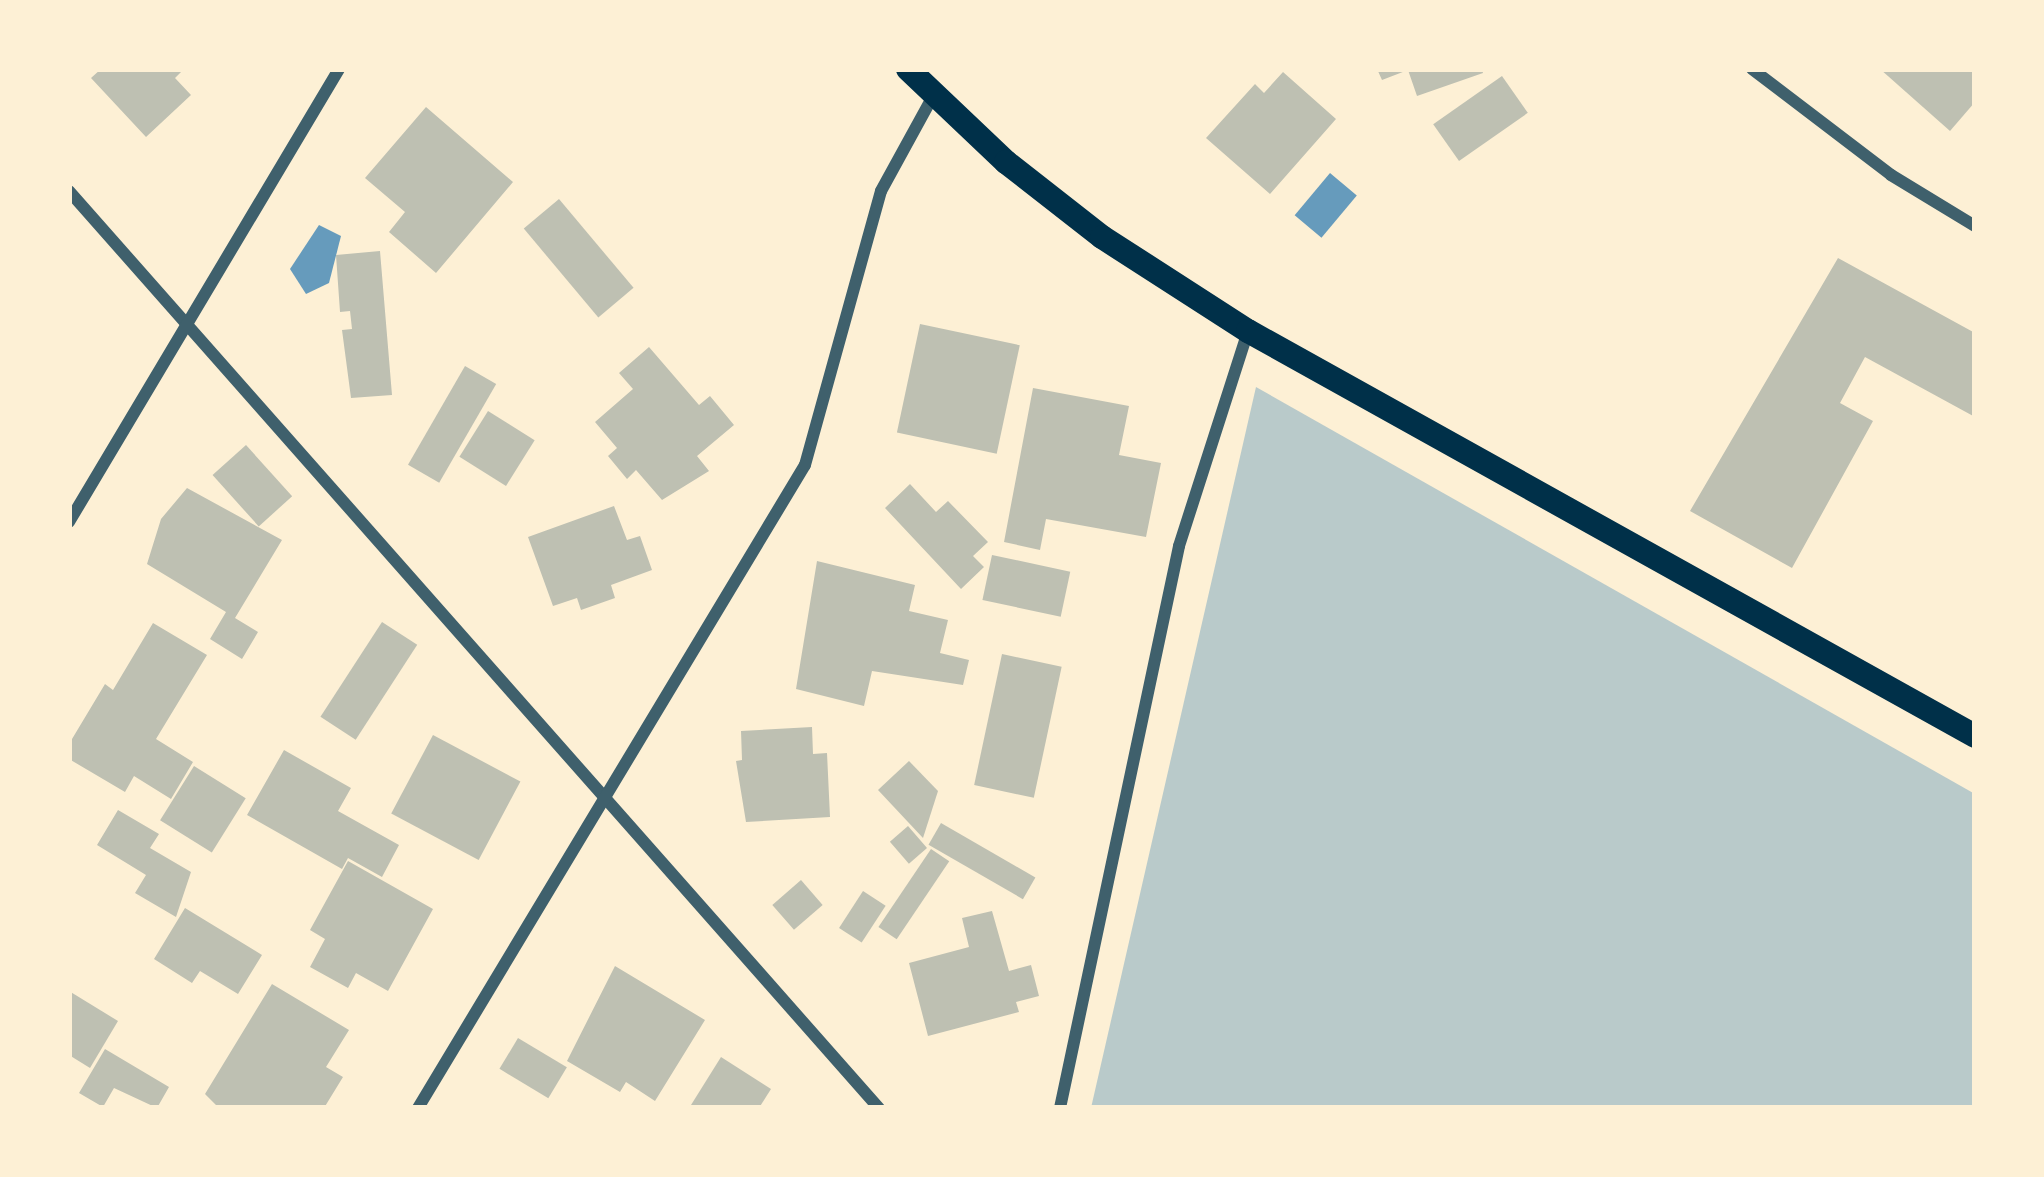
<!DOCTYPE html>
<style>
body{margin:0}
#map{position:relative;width:2044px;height:1177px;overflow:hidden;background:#fdf0d5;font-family:Rubik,sans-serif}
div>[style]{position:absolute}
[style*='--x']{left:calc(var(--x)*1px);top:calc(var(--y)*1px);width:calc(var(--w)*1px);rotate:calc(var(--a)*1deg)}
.green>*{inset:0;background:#b9caca}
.water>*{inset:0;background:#669bbc;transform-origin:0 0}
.building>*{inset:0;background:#bec0b2;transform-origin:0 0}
.minor>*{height:12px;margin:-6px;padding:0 6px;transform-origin:6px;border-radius:6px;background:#3f606c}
.secondary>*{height:24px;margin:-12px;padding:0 12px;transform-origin:12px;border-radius:12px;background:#003049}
span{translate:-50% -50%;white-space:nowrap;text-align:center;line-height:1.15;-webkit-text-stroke:9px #fdf0d5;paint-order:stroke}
.frame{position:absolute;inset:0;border:72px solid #fdf0d5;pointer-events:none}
</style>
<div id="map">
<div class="green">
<i style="clip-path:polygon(1256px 387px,1975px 794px,1975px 1108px,1091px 1108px)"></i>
</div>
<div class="water">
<i style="left:1330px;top:173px;width:35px;height:55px;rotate:40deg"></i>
<i style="clip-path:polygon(319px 225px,341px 236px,329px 283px,306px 294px,290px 269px)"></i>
</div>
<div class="building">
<i style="clip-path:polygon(101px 69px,184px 69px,175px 78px,191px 95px,146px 137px,91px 78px)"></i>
<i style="clip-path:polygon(1377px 69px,1482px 69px,1483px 73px,1417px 96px,1408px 70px,1382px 80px)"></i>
<i style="clip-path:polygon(1880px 69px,1975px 69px,1975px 102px,1950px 131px)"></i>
<i style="clip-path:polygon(1283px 72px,1336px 119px,1270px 194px,1206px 138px,1255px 84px,1264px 93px)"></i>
<i style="left:1502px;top:76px;width:45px;height:84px;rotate:55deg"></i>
<i style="clip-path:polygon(426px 107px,513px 182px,436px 273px,389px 232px,405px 212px,365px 178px)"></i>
<i style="left:559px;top:199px;width:116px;height:46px;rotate:50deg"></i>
<i style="clip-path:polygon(380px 251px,392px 395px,351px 398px,342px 330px,352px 329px,350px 311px,340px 312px,336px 255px)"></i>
<i style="clip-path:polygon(1838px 258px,1975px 333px,1975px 417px,1865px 357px,1840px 403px,1873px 421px,1792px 568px,1690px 511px)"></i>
<i style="left:920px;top:324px;width:102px;height:111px;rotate:12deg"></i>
<i style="clip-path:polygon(649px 347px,699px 405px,710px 396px,734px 425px,697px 456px,709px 471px,662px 500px,636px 470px,627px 479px,608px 456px,617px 448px,595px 422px,633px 389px,619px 373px)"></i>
<i style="left:465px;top:366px;width:36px;height:114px;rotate:30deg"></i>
<i style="clip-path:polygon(1033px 388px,1129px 406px,1119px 455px,1161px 463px,1146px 537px,1046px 519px,1040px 550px,1004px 542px)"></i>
<i style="left:488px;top:411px;width:55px;height:54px;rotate:32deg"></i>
<i style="left:246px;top:445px;width:69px;height:45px;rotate:48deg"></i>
<i style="clip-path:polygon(910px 484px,936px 512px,948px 501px,988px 542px,973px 556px,984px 567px,961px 589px,885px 508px)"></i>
<i style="clip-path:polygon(187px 488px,282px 540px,235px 618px,258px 632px,242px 659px,210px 639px,226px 612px,147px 564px,161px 519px)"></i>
<i style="clip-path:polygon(614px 506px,627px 540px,640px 536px,652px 570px,611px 585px,615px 598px,581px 610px,577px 598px,553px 606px,528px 537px)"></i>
<i style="left:992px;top:555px;width:80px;height:46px;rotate:12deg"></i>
<i style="clip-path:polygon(817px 561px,915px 585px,909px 611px,948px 620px,940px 653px,969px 660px,963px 685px,872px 671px,864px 706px,796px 689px)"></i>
<i style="left:382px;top:622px;width:42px;height:113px;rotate:33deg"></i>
<i style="clip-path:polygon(153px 623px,207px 655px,156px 739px,193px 762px,171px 799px,134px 776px,125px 792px,69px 759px,69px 744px,105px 684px,113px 690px)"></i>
<i style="left:1002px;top:654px;width:61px;height:134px;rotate:12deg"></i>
<i style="clip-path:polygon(812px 727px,813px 754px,827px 753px,830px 817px,746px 822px,736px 761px,742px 760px,741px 731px)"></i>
<i style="left:433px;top:735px;width:99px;height:89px;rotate:28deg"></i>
<i style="clip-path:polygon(284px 750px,351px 788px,338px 811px,399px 845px,382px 877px,348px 858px,342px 869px,247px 815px)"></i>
<i style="clip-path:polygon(909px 761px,938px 791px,923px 838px,878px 790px)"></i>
<i style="left:194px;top:766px;width:61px;height:64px;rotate:32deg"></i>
<i style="clip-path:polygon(118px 810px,159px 834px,150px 848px,191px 872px,176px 917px,135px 893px,146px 875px,97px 845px)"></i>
<i style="left:941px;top:823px;width:109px;height:25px;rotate:30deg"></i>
<i style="left:908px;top:826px;width:29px;height:24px;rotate:49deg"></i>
<i style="left:931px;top:849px;width:22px;height:94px;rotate:34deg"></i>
<i style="clip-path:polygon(348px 861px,433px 909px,388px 991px,356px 973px,348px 988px,310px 967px,325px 939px,310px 930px)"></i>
<i style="left:801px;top:880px;width:33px;height:38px;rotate:49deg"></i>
<i style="left:863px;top:891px;width:27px;height:44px;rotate:33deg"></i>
<i style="clip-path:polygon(185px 908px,262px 955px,238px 994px,200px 971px,192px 983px,154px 959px)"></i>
<i style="clip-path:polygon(992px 911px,1009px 971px,1031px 965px,1039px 996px,1016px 1002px,1019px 1012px,928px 1036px,909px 963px,969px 947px,962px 918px)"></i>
<i style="clip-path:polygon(615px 966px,705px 1020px,655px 1101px,626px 1082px,620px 1092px,567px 1061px)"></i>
<i style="clip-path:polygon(272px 984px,349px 1030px,326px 1067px,343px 1077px,324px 1108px,219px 1108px,205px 1094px)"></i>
<i style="clip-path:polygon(69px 991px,118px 1021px,90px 1068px,69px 1055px)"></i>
<i style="left:518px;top:1038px;width:57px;height:36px;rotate:31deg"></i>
<i style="clip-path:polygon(105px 1049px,169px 1087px,157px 1108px,114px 1088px,103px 1107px,79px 1093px)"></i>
<i style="clip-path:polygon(721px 1057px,771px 1089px,759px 1108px,691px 1105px)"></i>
</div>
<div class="minor">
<i style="--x:1752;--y:69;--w:175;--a:37.3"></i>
<i style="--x:1891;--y:175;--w:98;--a:31.3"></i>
<i style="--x:69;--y:191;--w:1224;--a:48.55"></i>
<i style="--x:69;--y:522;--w:527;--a:-59.2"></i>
<i style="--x:418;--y:1108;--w:750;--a:-58.96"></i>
<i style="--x:805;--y:465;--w:284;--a:-74.5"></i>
<i style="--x:881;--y:191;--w:108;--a:-61.3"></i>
<i style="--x:1060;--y:1108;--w:574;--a:-78.04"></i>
<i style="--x:1179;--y:546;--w:226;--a:-72.2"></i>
</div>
<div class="secondary">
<i style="--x:908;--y:69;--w:135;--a:43.5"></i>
<i style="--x:1006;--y:162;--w:122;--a:38"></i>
<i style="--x:1102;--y:237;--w:174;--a:32.8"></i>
<i style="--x:1248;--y:331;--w:832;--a:29.12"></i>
</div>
<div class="frame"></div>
</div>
